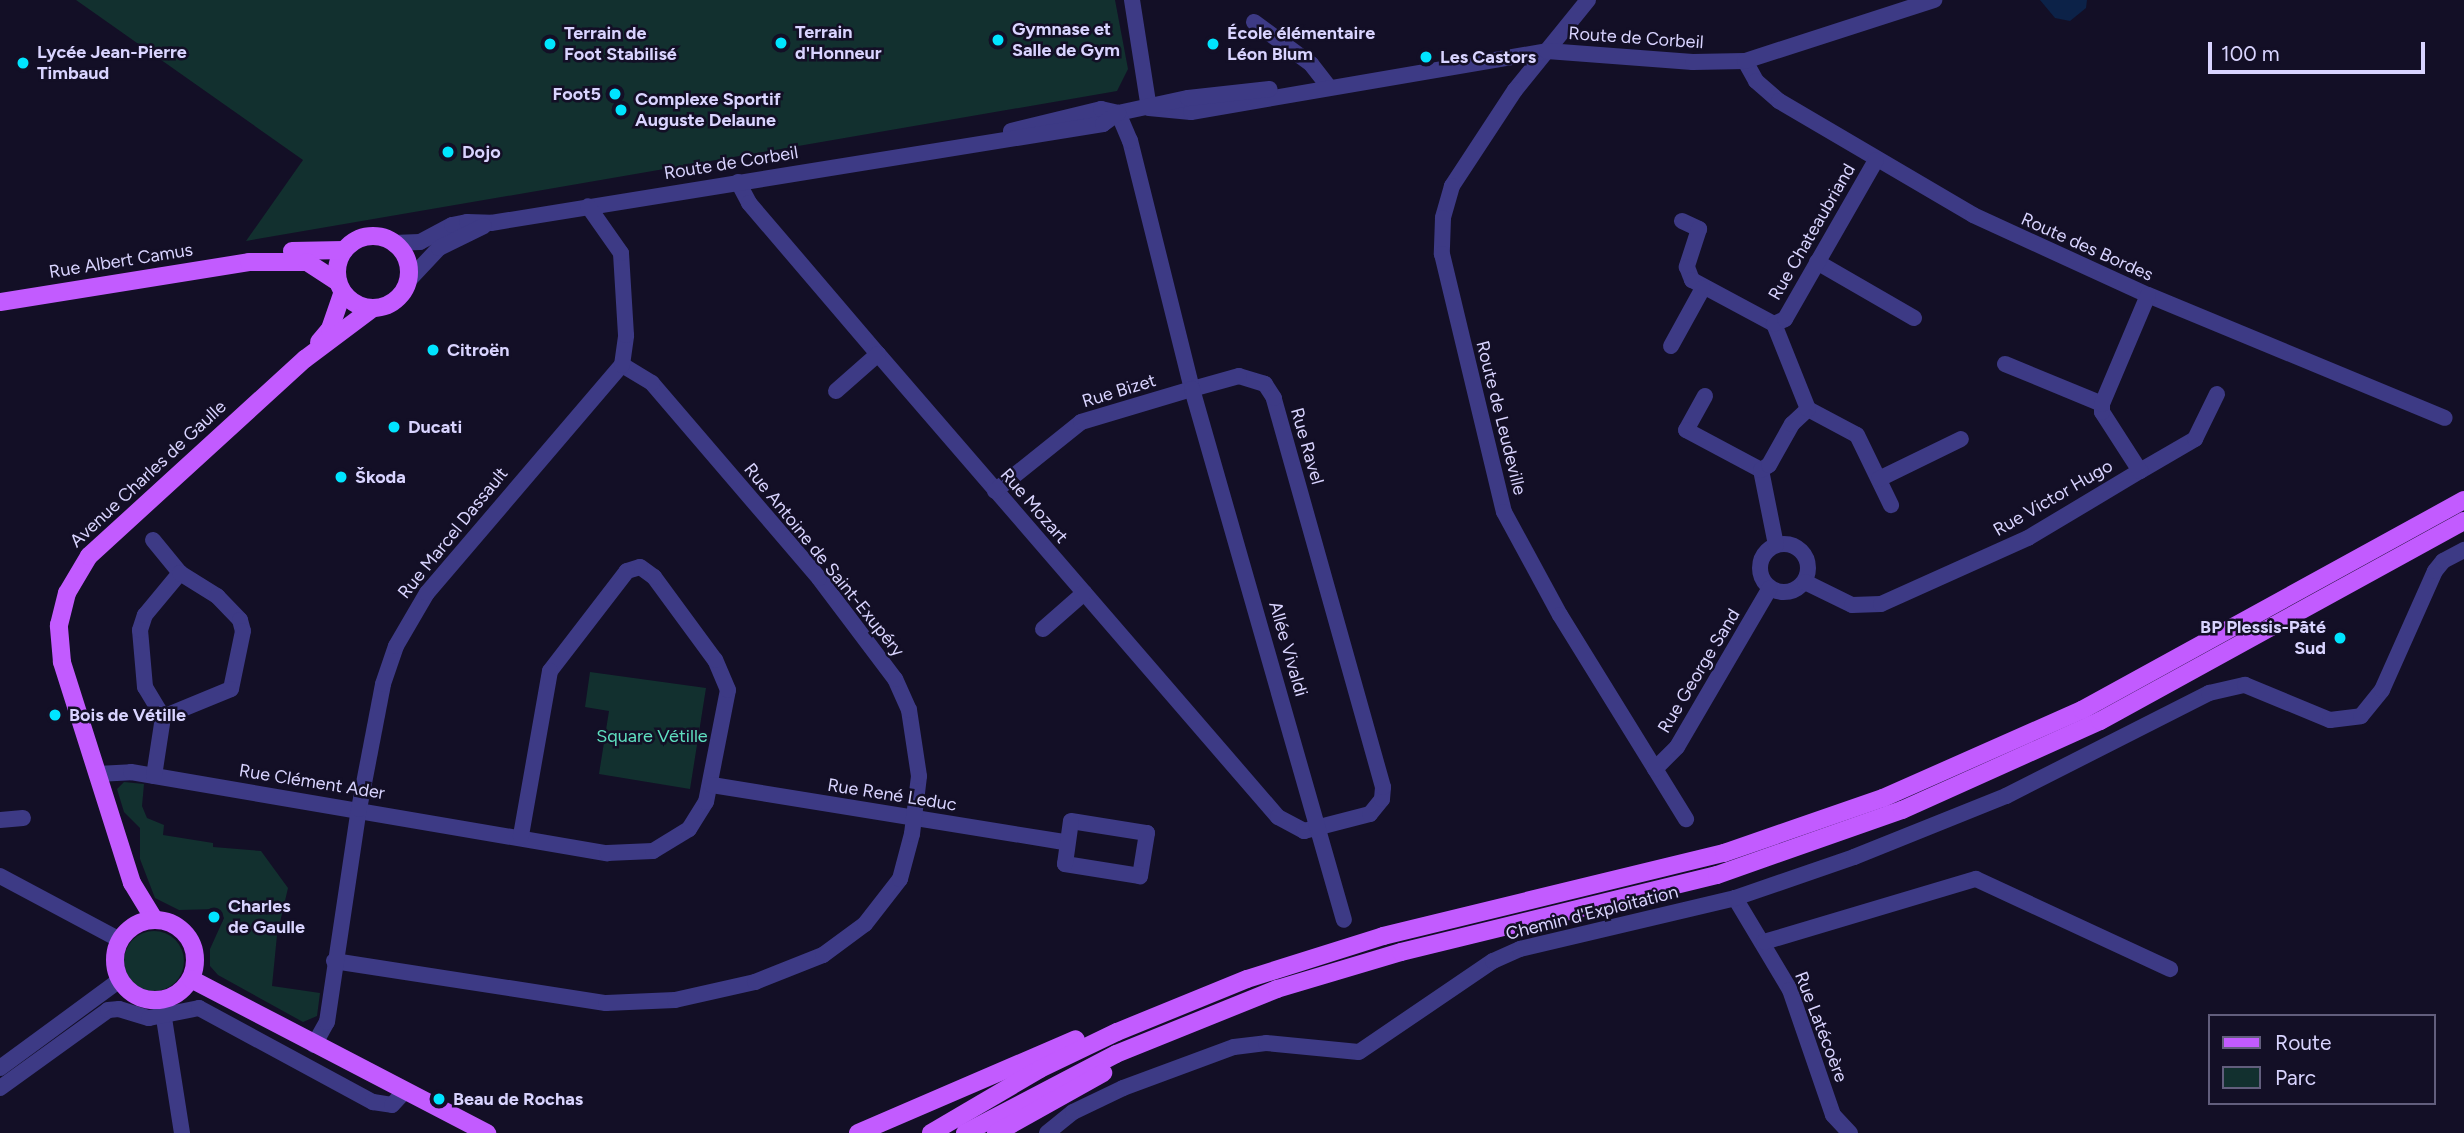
<!DOCTYPE html>
<meta charset="utf-8">
<style>
body{margin:0}
#map{position:relative;width:2464px;height:1133px;overflow:hidden;background:#130f26;font-family:Figtree,sans-serif}
div>[style]{position:absolute}
[style*='--x']{left:calc(var(--x)*1px);top:calc(var(--y)*1px);width:calc(var(--w)*1px);rotate:calc(var(--a)*1deg)}
.green>*{inset:0;background:#12302f}
.round{border-radius:50%}
.water>*{inset:0;background:#0c2248}
.minor>*{height:16px;margin:-8px;padding:0 8px;transform-origin:8px;border-radius:8px;background:#3d3a85}
.minor>.ring{margin:-8px;padding:0;box-sizing:content-box;background:none;border:16px solid #3d3a85;border-radius:50%}
.major>*{height:18px;margin:-9px;padding:0 9px;transform-origin:9px;border-radius:9px;background:#c25bff}
.major>.ring{margin:-9px;padding:0;box-sizing:content-box;background:none;border:18px solid #c25bff;border-radius:50%}
.dots>*{width:19px;height:19px;translate:-50% -50%;box-sizing:border-box;border:4px solid #130f26;border-radius:50%}
span{translate:-50% -50%;white-space:nowrap;text-align:center;line-height:1.15;-webkit-text-stroke:5px #130f26;paint-order:stroke}
.poi-label{font-size:18px;color:#d9d4ff;font-weight:700}
.left{translate:0 -50%;text-align:left}
.right{translate:-100% -50%;text-align:right}
.street-label{font-size:18px;color:#d9d4ff}
.park-label{font-size:18px;color:#5fe0c0}
.legend{position:absolute;left:2208px;top:1014px;width:228px;height:91px;box-sizing:border-box;background:#130f26;border:2px solid #625e7d;margin:0;padding:9px 12px;list-style:none;font-size:21px;color:#d9d4ff}
.legend li{display:flex;align-items:center;gap:14px;height:35px}
.legend b{width:35px;border:2px solid #625e7d}
.scale{position:absolute;left:2208px;top:42px;width:217px;height:32px;box-sizing:border-box;border:4px solid #d9d4ff;border-top:0;padding-left:9px;font-size:21px;line-height:24px;white-space:nowrap;color:#d9d4ff;-webkit-text-stroke:5px #130f26;paint-order:stroke}
</style>
<div id="map">
<div class="green">
<i style="clip-path:polygon(76px 0,1115px 0,1128px 69px,1117px 91px,246px 241px,303px 160px)"></i>
<i style="clip-path:polygon(590px 672px,706px 688px,690px 789px,599px 774px,609px 711px,585px 707px)"></i>
<i style="clip-path:polygon(124px 782px,144px 784px,142px 806px,147px 818px,164px 825px,163px 835px,213px 843px,213px 847px,261px 851px,288px 888px,277px 935px,272px 986px,320px 993px,317px 1016px,303px 1022px,218px 975px,210px 966px,210px 949px,224px 918px,216px 909px,179px 910px,155px 898px,140px 859px,140px 828px,124px 812px,117px 789px)"></i>
<i class="round" style="left:124px;top:931px;width:60px;height:60px"></i>
</div>
<div class="water">
<i style="clip-path:polygon(2040px 0,2087px 0,2086px 8px,2070px 21px,2055px 18px)"></i>
</div>
<div class="minor">
<i style="--x:1132;--y:0;--w:109;--a:81.1"></i>
<i style="--x:1588;--y:0;--w:116;--a:129"></i>
<i style="--x:1515;--y:90;--w:115;--a:123.3"></i>
<i style="--x:1452;--y:186;--w:33;--a:106"></i>
<i style="--x:1443;--y:218;--w:36;--a:92"></i>
<i style="--x:1442;--y:254;--w:265;--a:76.5"></i>
<i style="--x:1504;--y:512;--w:117;--a:61.5"></i>
<i style="--x:1560;--y:615;--w:240;--a:58.3"></i>
<i style="--x:1254;--y:22;--w:71;--a:36.4"></i>
<i style="--x:1311;--y:64;--w:28;--a:52"></i>
<i style="--x:1745;--y:61;--w:23;--a:61"></i>
<i style="--x:1756;--y:81;--w:30;--a:41"></i>
<i style="--x:1779;--y:101;--w:225;--a:30.4"></i>
<i style="--x:1973;--y:215;--w:192;--a:24.6"></i>
<i style="--x:2148;--y:295;--w:321;--a:22.5"></i>
<i style="--x:1149;--y:108;--w:42;--a:5.4"></i>
<i style="--x:1191;--y:112;--w:361;--a:-9.7"></i>
<i style="--x:1547;--y:51;--w:146;--a:4.3"></i>
<i style="--x:1693;--y:62;--w:52;--a:-1.1"></i>
<i style="--x:1745;--y:61;--w:199;--a:-17.9"></i>
<i style="--x:1011;--y:131;--w:93;--a:-13.7"></i>
<i style="--x:1101;--y:109;--w:17;--a:13"></i>
<i style="--x:1118;--y:113;--w:72;--a:-12.1"></i>
<i style="--x:1188;--y:98;--w:82;--a:-6.3"></i>
<i style="--x:738;--y:182;--w:24;--a:62"></i>
<i style="--x:749;--y:203;--w:199;--a:49.5"></i>
<i style="--x:878;--y:354;--w:612;--a:49.18"></i>
<i style="--x:1278;--y:817;--w:30;--a:28"></i>
<i style="--x:1304;--y:831;--w:68;--a:-14.4"></i>
<i style="--x:1370;--y:814;--w:19;--a:-51"></i>
<i style="--x:1382;--y:799;--w:12;--a:-85"></i>
<i style="--x:1383;--y:787;--w:404;--a:-105.7"></i>
<i style="--x:1274;--y:398;--w:17;--a:-123"></i>
<i style="--x:1265;--y:384;--w:27;--a:-163"></i>
<i style="--x:1239;--y:376;--w:49;--a:164.5"></i>
<i style="--x:1192;--y:389;--w:256;--a:-104"></i>
<i style="--x:1130;--y:141;--w:30;--a:-113"></i>
<i style="--x:1682;--y:221;--w:19;--a:25"></i>
<i style="--x:1699;--y:229;--w:40;--a:108"></i>
<i style="--x:1687;--y:267;--w:14;--a:69"></i>
<i style="--x:1692;--y:280;--w:93;--a:28.2"></i>
<i style="--x:393;--y:243;--w:27;--a:-2"></i>
<i style="--x:420;--y:242;--w:36;--a:-28"></i>
<i style="--x:452;--y:225;--w:15;--a:-11"></i>
<i style="--x:467;--y:222;--w:24;--a:2"></i>
<i style="--x:491;--y:223;--w:620;--a:-9.19"></i>
<i style="--x:1103;--y:124;--w:19;--a:-36"></i>
<i style="--x:1817;--y:262;--w:112;--a:30"></i>
<i style="--x:408;--y:281;--w:45;--a:-46.8"></i>
<i style="--x:439;--y:248;--w:50;--a:-26.1"></i>
<i style="--x:1671;--y:346;--w:66;--a:-61.1"></i>
<i style="--x:2005;--y:364;--w:105;--a:22.4"></i>
<i style="--x:836;--y:391;--w:56;--a:-41.4"></i>
<i style="--x:1705;--y:396;--w:39;--a:119"></i>
<i style="--x:1686;--y:430;--w:85;--a:28.1"></i>
<i style="--x:1808;--y:409;--w:55;--a:28"></i>
<i style="--x:1857;--y:435;--w:78;--a:64.1"></i>
<i style="--x:2140;--y:471;--w:64;--a:-30.2"></i>
<i style="--x:2195;--y:439;--w:50;--a:-63.9"></i>
<i style="--x:1879;--y:479;--w:91;--a:-26"></i>
<i style="--x:995;--y:491;--w:110;--a:-38.7"></i>
<i style="--x:1081;--y:422;--w:116;--a:-16.6"></i>
<i style="--x:1192;--y:389;--w:552;--a:74.03"></i>
<i style="--x:153;--y:540;--w:43;--a:50.7"></i>
<i class="ring" style="left:1760px;top:544px;width:32px;height:32px"></i>
<i style="--x:1776;--y:545;--w:76;--a:-101.3"></i>
<i style="--x:1761;--y:470;--w:9;--a:-32"></i>
<i style="--x:1769;--y:465;--w:47;--a:-60.7"></i>
<i style="--x:1792;--y:424;--w:22;--a:-43"></i>
<i style="--x:1808;--y:409;--w:92;--a:-111.8"></i>
<i style="--x:1774;--y:324;--w:12;--a:-24"></i>
<i style="--x:1785;--y:319;--w:183;--a:-60.2"></i>
<i style="--x:1805;--y:582;--w:52;--a:26.1"></i>
<i style="--x:1852;--y:605;--w:29;--a:-2"></i>
<i style="--x:1881;--y:604;--w:161;--a:-24.2"></i>
<i style="--x:2028;--y:538;--w:131;--a:-30.9"></i>
<i style="--x:2140;--y:471;--w:70;--a:-122.8"></i>
<i style="--x:2102;--y:412;--w:8;--a:-90"></i>
<i style="--x:2102;--y:404;--w:118;--a:-67.1"></i>
<i style="--x:1043;--y:629;--w:55;--a:-41.3"></i>
<i style="--x:1655;--y:769;--w:31;--a:-45"></i>
<i style="--x:1677;--y:747;--w:184;--a:-59.7"></i>
<i style="--x:97;--y:774;--w:34;--a:-3"></i>
<i style="--x:131;--y:772;--w:483;--a:9.7"></i>
<i style="--x:607;--y:853;--w:46;--a:-2.5"></i>
<i style="--x:653;--y:851;--w:42;--a:-31.4"></i>
<i style="--x:689;--y:829;--w:32;--a:-58"></i>
<i style="--x:706;--y:802;--w:114;--a:-78.9"></i>
<i style="--x:728;--y:690;--w:33;--a:-113"></i>
<i style="--x:715;--y:660;--w:103;--a:-126.3"></i>
<i style="--x:654;--y:577;--w:17;--a:-144"></i>
<i style="--x:640;--y:567;--w:14;--a:163"></i>
<i style="--x:627;--y:571;--w:126;--a:127.6"></i>
<i style="--x:550;--y:671;--w:168;--a:100"></i>
<i style="--x:154;--y:776;--w:60;--a:-81.3"></i>
<i style="--x:163;--y:717;--w:35;--a:-121"></i>
<i style="--x:145;--y:687;--w:57;--a:-95"></i>
<i style="--x:140;--y:630;--w:16;--a:-72"></i>
<i style="--x:145;--y:615;--w:55;--a:-50.2"></i>
<i style="--x:180;--y:573;--w:44;--a:31.9"></i>
<i style="--x:217;--y:596;--w:33;--a:46"></i>
<i style="--x:240;--y:620;--w:11;--a:75"></i>
<i style="--x:243;--y:631;--w:59;--a:101.7"></i>
<i style="--x:231;--y:689;--w:74;--a:157.6"></i>
<i style="--x:712;--y:785;--w:358;--a:9.2"></i>
<i style="--x:0;--y:820;--w:23;--a:-5"></i>
<i style="--x:1071;--y:821;--w:77;--a:9"></i>
<i style="--x:1147;--y:833;--w:44;--a:99.2"></i>
<i style="--x:1140;--y:876;--w:76;--a:-170.9"></i>
<i style="--x:1065;--y:864;--w:43;--a:-82.1"></i>
<i style="--x:0;--y:876;--w:136;--a:28.1"></i>
<i style="--x:1735;--y:898;--w:107;--a:59.1"></i>
<i style="--x:1790;--y:990;--w:132;--a:71"></i>
<i style="--x:1833;--y:1115;--w:25;--a:47"></i>
<i style="--x:1764;--y:942;--w:221;--a:-16.6"></i>
<i style="--x:1976;--y:879;--w:214;--a:24.9"></i>
<i style="--x:334;--y:961;--w:275;--a:8.8"></i>
<i style="--x:606;--y:1003;--w:69;--a:-2.5"></i>
<i style="--x:675;--y:1000;--w:82;--a:-12.7"></i>
<i style="--x:755;--y:982;--w:73;--a:-21.7"></i>
<i style="--x:823;--y:955;--w:52;--a:-36.4"></i>
<i style="--x:865;--y:924;--w:57;--a:-52.1"></i>
<i style="--x:900;--y:879;--w:47;--a:-75.1"></i>
<i style="--x:912;--y:834;--w:58;--a:-83.1"></i>
<i style="--x:919;--y:776;--w:67;--a:-98.6"></i>
<i style="--x:909;--y:710;--w:34;--a:-114"></i>
<i style="--x:895;--y:679;--w:126;--a:-127"></i>
<i style="--x:819;--y:578;--w:257;--a:-130.6"></i>
<i style="--x:652;--y:383;--w:35;--a:-149"></i>
<i style="--x:161;--y:999;--w:136;--a:81.1"></i>
<i style="--x:314;--y:1045;--w:26;--a:-61"></i>
<i style="--x:327;--y:1022;--w:215;--a:-81.5"></i>
<i style="--x:359;--y:809;--w:127;--a:-79.1"></i>
<i style="--x:383;--y:684;--w:40;--a:-71.1"></i>
<i style="--x:396;--y:646;--w:61;--a:-59.7"></i>
<i style="--x:427;--y:593;--w:300;--a:-49.5"></i>
<i style="--x:622;--y:365;--w:30;--a:-82"></i>
<i style="--x:626;--y:335;--w:82;--a:-93.5"></i>
<i style="--x:621;--y:253;--w:57;--a:-125.1"></i>
<i style="--x:0;--y:1068;--w:149;--a:-36.3"></i>
<i style="--x:0;--y:1088;--w:133;--a:-35.8"></i>
<i style="--x:108;--y:1010;--w:11;--a:-5"></i>
<i style="--x:119;--y:1009;--w:31;--a:17"></i>
<i style="--x:149;--y:1018;--w:51;--a:-11.3"></i>
<i style="--x:199;--y:1008;--w:198;--a:28.4"></i>
<i style="--x:373;--y:1102;--w:19;--a:9"></i>
<i style="--x:392;--y:1105;--w:18;--a:-47"></i>
<i style="--x:1047;--y:1133;--w:33;--a:-39"></i>
<i style="--x:1073;--y:1112;--w:55;--a:-25.6"></i>
<i style="--x:1123;--y:1088;--w:118;--a:-20.3"></i>
<i style="--x:1234;--y:1047;--w:32;--a:-7"></i>
<i style="--x:1266;--y:1043;--w:93;--a:5.5"></i>
<i style="--x:1359;--y:1052;--w:162;--a:-34.2"></i>
<i style="--x:1493;--y:961;--w:30;--a:-24"></i>
<i style="--x:1520;--y:949;--w:221;--a:-13.3"></i>
<i style="--x:1735;--y:898;--w:126;--a:-19"></i>
<i style="--x:1854;--y:857;--w:164;--a:-21.9"></i>
<i style="--x:2006;--y:796;--w:228;--a:-26.9"></i>
<i style="--x:2209;--y:693;--w:37;--a:-13"></i>
<i style="--x:2245;--y:685;--w:92;--a:22.4"></i>
<i style="--x:2330;--y:720;--w:31;--a:-7"></i>
<i style="--x:2361;--y:716;--w:33;--a:-51"></i>
<i style="--x:2382;--y:690;--w:130;--a:-66"></i>
<i style="--x:2435;--y:571;--w:13;--a:-51"></i>
<i style="--x:2443;--y:561;--w:24;--a:-28"></i>
</div>
<div class="major">
<i class="ring" style="left:337px;top:236px;width:54px;height:54px"></i>
<i style="--x:292;--y:251;--w:52;--a:-1.1"></i>
<i style="--x:0;--y:302;--w:252;--a:-9.1"></i>
<i style="--x:249;--y:262;--w:58;--a:0"></i>
<i style="--x:307;--y:262;--w:37;--a:33"></i>
<i style="--x:319;--y:342;--w:17;--a:-50"></i>
<i style="--x:330;--y:329;--w:39;--a:-71"></i>
<i style="--x:154;--y:919;--w:42;--a:-121.4"></i>
<i style="--x:132;--y:883;--w:232;--a:-107.6"></i>
<i style="--x:62;--y:662;--w:37;--a:-95"></i>
<i style="--x:59;--y:625;--w:33;--a:-76"></i>
<i style="--x:67;--y:593;--w:43;--a:-59.3"></i>
<i style="--x:89;--y:556;--w:292;--a:-42.4"></i>
<i style="--x:305;--y:359;--w:85;--a:-36.9"></i>
<i class="ring" style="left:115px;top:920px;width:62px;height:62px"></i>
<i style="--x:191;--y:979;--w:334;--a:27.5"></i>
<i style="--x:858;--y:1133;--w:237;--a:-23.3"></i>
<i style="--x:931;--y:1133;--w:126;--a:-30.4"></i>
<i style="--x:1040;--y:1069;--w:85;--a:-25.7"></i>
<i style="--x:1117;--y:1032;--w:140;--a:-22.2"></i>
<i style="--x:1247;--y:979;--w:143;--a:-17.5"></i>
<i style="--x:1383;--y:936;--w:351;--a:-13.7"></i>
<i style="--x:1724;--y:853;--w:168;--a:-19.1"></i>
<i style="--x:1883;--y:798;--w:218;--a:-23.9"></i>
<i style="--x:2082;--y:710;--w:436;--a:-28.8"></i>
<i style="--x:965;--y:1133;--w:170;--a:-27.6"></i>
<i style="--x:1116;--y:1054;--w:174;--a:-22"></i>
<i style="--x:1277;--y:989;--w:129;--a:-16.6"></i>
<i style="--x:1401;--y:952;--w:325;--a:-13.7"></i>
<i style="--x:1717;--y:875;--w:196;--a:-19.4"></i>
<i style="--x:1902;--y:810;--w:217;--a:-24.2"></i>
<i style="--x:2100;--y:721;--w:415;--a:-28.8"></i>
<i style="--x:996;--y:1133;--w:123;--a:-29.3"></i>
</div>
<div class="dots">
<i style="left:998px;top:40px;background:#00e5ff"></i>
<i style="left:781px;top:43px;background:#00e5ff"></i>
<i style="left:550px;top:44px;background:#00e5ff"></i>
<i style="left:1213px;top:44px;background:#00e5ff"></i>
<i style="left:1426px;top:57px;background:#00e5ff"></i>
<i style="left:23px;top:63px;background:#00e5ff"></i>
<i style="left:615px;top:94px;background:#00e5ff"></i>
<i style="left:621px;top:110px;background:#00e5ff"></i>
<i style="left:448px;top:152px;background:#00e5ff"></i>
<i style="left:433px;top:350px;background:#00e5ff"></i>
<i style="left:394px;top:427px;background:#00e5ff"></i>
<i style="left:341px;top:477px;background:#00e5ff"></i>
<i style="left:2340px;top:638px;background:#00e5ff"></i>
<i style="left:55px;top:715px;background:#00e5ff"></i>
<i style="left:214px;top:917px;background:#00e5ff"></i>
<i style="left:439px;top:1099px;background:#00e5ff"></i>
</div>
<div class="poi-label">
<span class="left" style="left:1012px;top:40px">Gymnase et<br>Salle de Gym</span>
<span class="left" style="left:795px;top:43px">Terrain<br>d'Honneur</span>
<span class="left" style="left:564px;top:44px">Terrain de<br>Foot Stabilisé</span>
<span class="left" style="left:1227px;top:44px">École élémentaire<br>Léon Blum</span>
<span class="left" style="left:37px;top:63px">Lycée Jean-Pierre<br>Timbaud</span>
<span class="left" style="left:1440px;top:57px">Les Castors</span>
<span class="right" style="left:601px;top:94px">Foot5</span>
<span class="left" style="left:635px;top:110px">Complexe Sportif<br>Auguste Delaune</span>
<span class="left" style="left:462px;top:152px">Dojo</span>
<span class="left" style="left:447px;top:350px">Citroën</span>
<span class="left" style="left:408px;top:427px">Ducati</span>
<span class="left" style="left:355px;top:477px">Škoda</span>
<span class="right" style="left:2326px;top:638px">BP Plessis-Pâté<br>Sud</span>
<span class="left" style="left:69px;top:715px">Bois de Vétille</span>
<span class="left" style="left:228px;top:917px">Charles<br>de Gaulle</span>
<span class="left" style="left:453px;top:1099px">Beau de Rochas</span>
</div>
<div class="street-label">
<span style="left:1636px;top:38px;rotate:4deg">Route de Corbeil</span>
<span style="left:731px;top:163px;rotate:-9deg">Route de Corbeil</span>
<span style="left:1812px;top:232px;rotate:-60deg">Rue Chateaubriand</span>
<span style="left:2087px;top:247px;rotate:24deg">Route des Bordes</span>
<span style="left:121px;top:261px;rotate:-9deg">Rue Albert Camus</span>
<span style="left:1119px;top:391px;rotate:-17deg">Rue Bizet</span>
<span style="left:1501px;top:418px;rotate:76deg">Route de Leudeville</span>
<span style="left:1307px;top:446px;rotate:74deg">Rue Ravel</span>
<span style="left:148px;top:474px;rotate:-43deg">Avenue Charles de Gaulle</span>
<span style="left:2053px;top:498px;rotate:-30deg">Rue Victor Hugo</span>
<span style="left:1034px;top:506px;rotate:49deg">Rue Mozart</span>
<span style="left:453px;top:533px;rotate:-51deg">Rue Marcel Dassault</span>
<span style="left:824px;top:560px;rotate:51deg">Rue Antoine de Saint-Exupéry</span>
<span style="left:1288px;top:649px;rotate:74deg">Allée Vivaldi</span>
<span style="left:1699px;top:671px;rotate:-59deg">Rue George Sand</span>
<span style="left:312px;top:782px;rotate:9deg">Rue Clément Ader</span>
<span style="left:892px;top:795px;rotate:9deg">Rue René Leduc</span>
<span style="left:1592px;top:913px;rotate:-14deg">Chemin d'Exploitation</span>
<span style="left:1821px;top:1027px;rotate:69deg">Rue Latécoère</span>
</div>
<div class="park-label">
<span style="left:652px;top:736px">Square Vétille</span>
</div>
<ul class="legend">
<li><b style="height:9px;background:#c25bff"></b>Route</li>
<li><b style="height:19px;background:#12302f"></b>Parc</li>
</ul>
<div class="scale">100 m</div>
</div>
